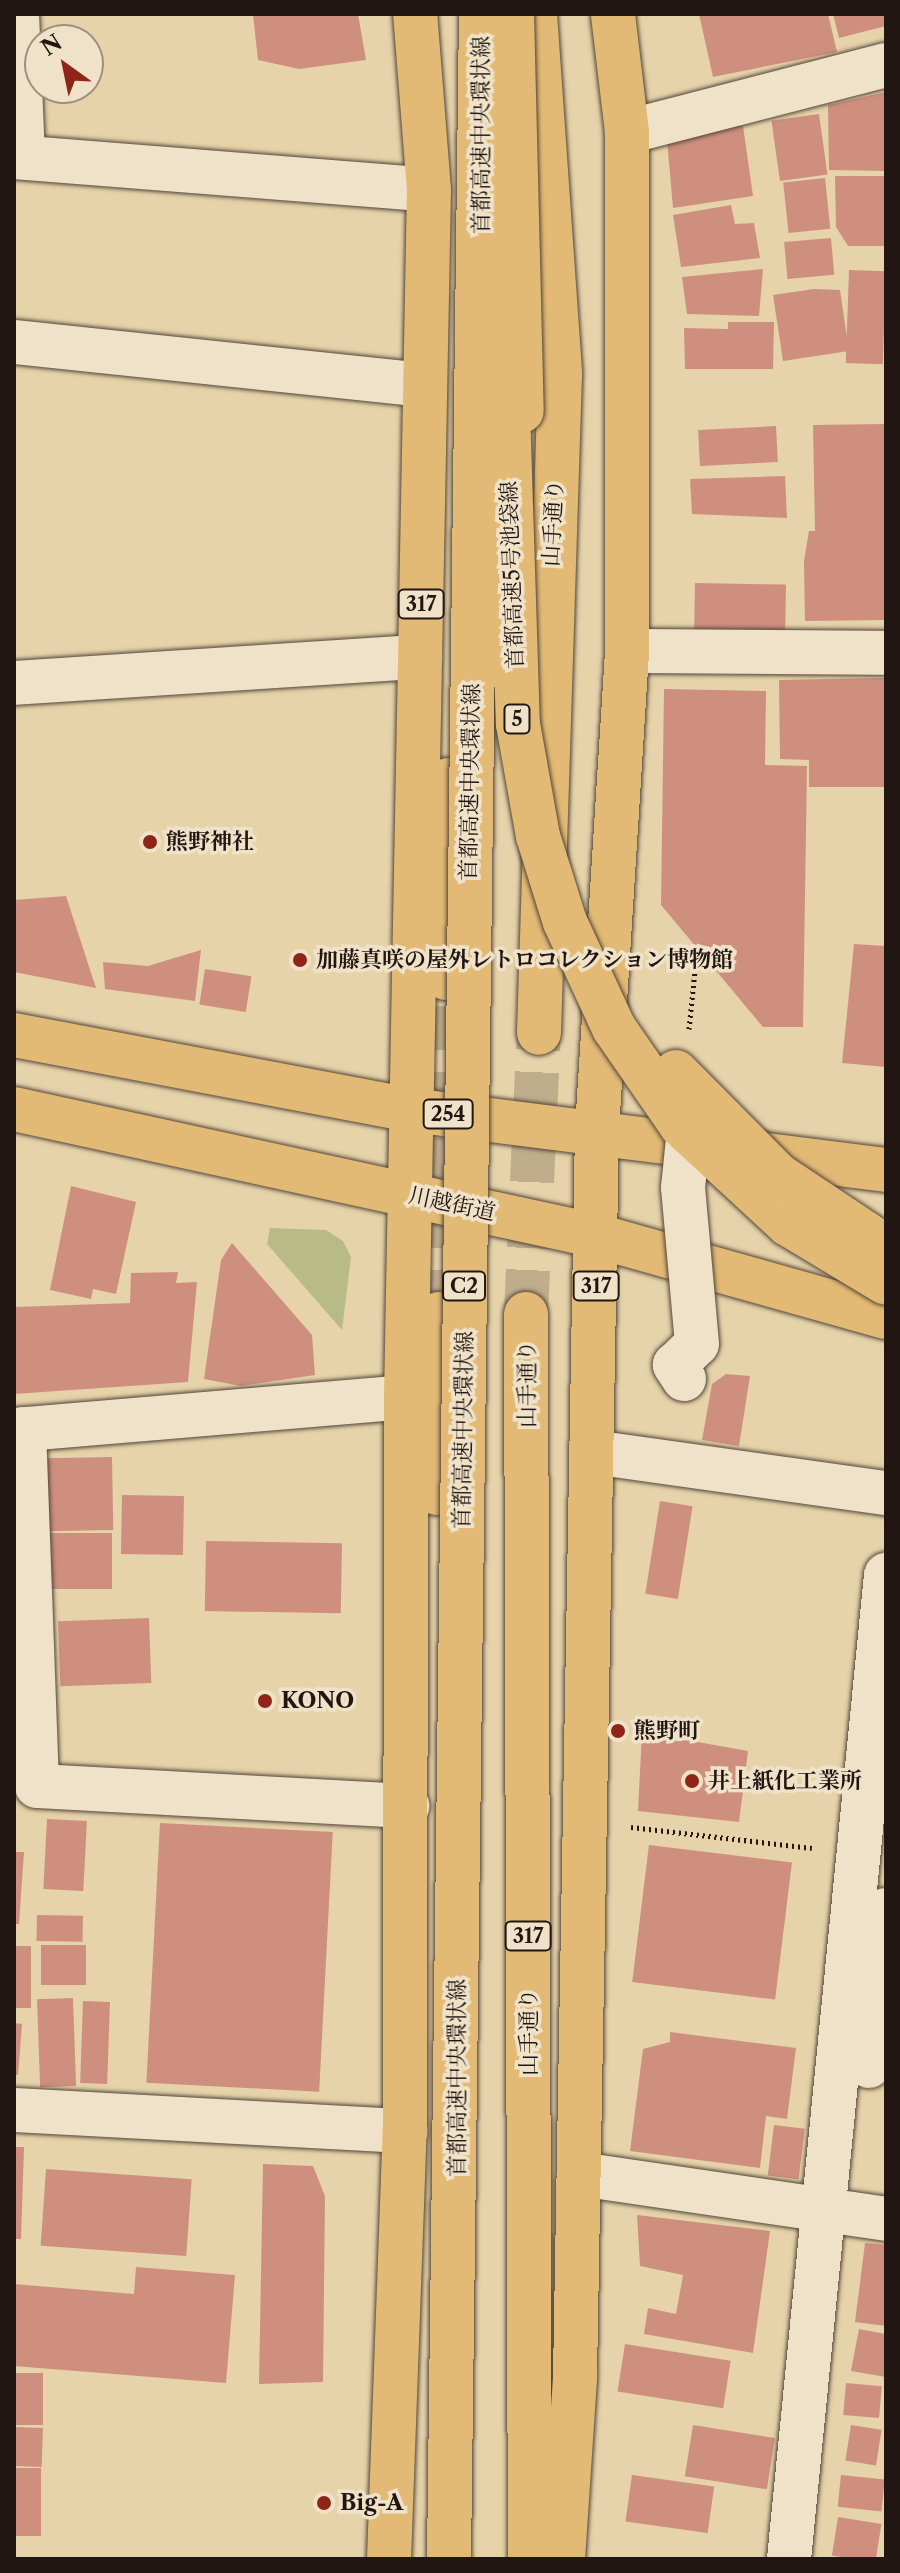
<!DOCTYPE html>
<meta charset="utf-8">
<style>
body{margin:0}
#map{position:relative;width:900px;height:2573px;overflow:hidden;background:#e6d3aa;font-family:"Libre Caslon Text","Noto Serif JP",serif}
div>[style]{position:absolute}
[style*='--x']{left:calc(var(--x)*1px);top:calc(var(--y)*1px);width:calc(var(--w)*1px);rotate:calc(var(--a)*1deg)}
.green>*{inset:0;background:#b8bb86}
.building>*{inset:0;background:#cf8f7f;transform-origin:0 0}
.major-tunnel>*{height:44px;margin-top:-22px;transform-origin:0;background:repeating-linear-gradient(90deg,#bfad8c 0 44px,transparent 0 66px)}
.path>*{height:5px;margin-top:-2.5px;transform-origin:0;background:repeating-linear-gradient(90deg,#211612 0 2px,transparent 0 6px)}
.roads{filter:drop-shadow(0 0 2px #524538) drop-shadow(0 0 2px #524538)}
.minor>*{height:44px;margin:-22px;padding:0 22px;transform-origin:22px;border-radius:22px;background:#efe2c8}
.major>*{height:44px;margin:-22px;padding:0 22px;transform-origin:22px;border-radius:22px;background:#e3ba75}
.highway>*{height:44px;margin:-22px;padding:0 22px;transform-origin:22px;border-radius:22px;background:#e3ba75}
.bridges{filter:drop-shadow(0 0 2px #524538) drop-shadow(0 0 2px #524538)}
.minor-bridge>*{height:44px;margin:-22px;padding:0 22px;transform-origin:22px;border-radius:22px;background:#efe2c8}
.highway-bridge>*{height:44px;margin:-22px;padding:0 22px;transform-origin:22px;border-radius:22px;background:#e3ba75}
.dots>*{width:22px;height:22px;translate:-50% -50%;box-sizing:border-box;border:4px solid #efe2c8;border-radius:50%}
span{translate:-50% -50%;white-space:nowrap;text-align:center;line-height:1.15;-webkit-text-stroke:7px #efe2c8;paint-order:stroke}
.shield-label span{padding:2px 6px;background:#efe2c8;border:2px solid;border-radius:6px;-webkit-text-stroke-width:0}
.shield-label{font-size:20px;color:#211612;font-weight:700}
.street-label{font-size:22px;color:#211612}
.poi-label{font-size:22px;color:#211612;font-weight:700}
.left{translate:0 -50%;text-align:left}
.frame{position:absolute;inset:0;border:16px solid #211612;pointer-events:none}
.north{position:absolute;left:24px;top:24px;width:80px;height:80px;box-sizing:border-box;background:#efe2c8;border:2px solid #9d907f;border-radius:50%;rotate:327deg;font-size:22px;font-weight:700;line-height:32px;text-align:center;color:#211612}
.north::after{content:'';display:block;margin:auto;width:28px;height:36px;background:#8f2418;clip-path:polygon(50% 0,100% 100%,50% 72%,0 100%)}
</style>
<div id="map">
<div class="green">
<i style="clip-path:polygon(270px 1228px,326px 1230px,343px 1241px,351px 1257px,342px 1330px,267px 1244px)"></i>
</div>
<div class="building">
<i style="clip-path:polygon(253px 14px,358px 14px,366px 60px,299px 69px,258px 60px)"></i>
<i style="clip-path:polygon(699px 14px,828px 14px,837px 52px,713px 77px)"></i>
<i style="clip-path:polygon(833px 14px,886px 14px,886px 26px,839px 38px)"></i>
<i style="clip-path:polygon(886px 92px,886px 171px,829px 170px,828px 105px)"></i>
<i style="left:819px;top:114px;width:61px;height:48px;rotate:82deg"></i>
<i style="clip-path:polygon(716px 126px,743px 126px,753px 196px,673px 208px,667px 140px)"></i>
<i style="clip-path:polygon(835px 176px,886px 176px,886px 246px,848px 246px,836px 227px)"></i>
<i style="left:825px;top:178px;width:51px;height:42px;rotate:84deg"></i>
<i style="clip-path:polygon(731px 205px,735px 224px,754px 223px,760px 258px,681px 267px,673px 215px)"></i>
<i style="left:831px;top:238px;width:37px;height:47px;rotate:85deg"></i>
<i style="clip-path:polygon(763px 269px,759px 316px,687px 314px,682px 277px)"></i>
<i style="left:849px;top:270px;width:37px;height:93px;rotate:2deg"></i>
<i style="clip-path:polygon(814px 289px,840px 290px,849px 351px,783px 361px,773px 295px)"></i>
<i style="clip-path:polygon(728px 322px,774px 322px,773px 369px,685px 369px,684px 328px,728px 329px)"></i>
<i style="clip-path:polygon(886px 424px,886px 620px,805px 621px,804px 561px,809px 531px,815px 531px,813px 425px)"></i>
<i style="left:776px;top:426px;width:36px;height:78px;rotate:87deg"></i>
<i style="clip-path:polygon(785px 476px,787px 518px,692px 514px,690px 479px)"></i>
<i style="left:695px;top:583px;width:91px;height:52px;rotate:1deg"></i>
<i style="clip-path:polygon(886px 678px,886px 787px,809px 787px,809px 760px,780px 759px,779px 680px)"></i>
<i style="clip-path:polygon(664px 689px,766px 691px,765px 765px,807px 766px,803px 1027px,763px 1027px,661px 905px)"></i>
<i style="clip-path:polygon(66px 896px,96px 988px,14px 972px,14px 900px)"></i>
<i style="clip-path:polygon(854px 944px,886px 946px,886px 1067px,842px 1063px)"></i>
<i style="clip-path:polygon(201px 950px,195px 1001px,105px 989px,103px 962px,148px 966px)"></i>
<i style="left:205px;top:969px;width:47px;height:36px;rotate:9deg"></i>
<i style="clip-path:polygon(71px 1186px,136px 1202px,116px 1294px,93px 1289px,91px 1299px,50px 1290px)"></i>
<i style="clip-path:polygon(232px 1243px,312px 1335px,315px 1375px,241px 1386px,204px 1379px,221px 1260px)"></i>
<i style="clip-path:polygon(178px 1272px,176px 1283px,197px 1282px,188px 1382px,14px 1394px,14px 1307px,130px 1303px,131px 1273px)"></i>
<i style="clip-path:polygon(726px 1374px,750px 1376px,739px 1446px,702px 1440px,712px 1384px)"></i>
<i style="left:112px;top:1457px;width:73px;height:67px;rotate:89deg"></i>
<i style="left:122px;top:1495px;width:62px;height:59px;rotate:1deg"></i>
<i style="left:660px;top:1501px;width:33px;height:94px;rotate:9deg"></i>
<i style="left:49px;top:1533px;width:63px;height:56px"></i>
<i style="left:206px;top:1541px;width:136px;height:70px;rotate:1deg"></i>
<i style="left:149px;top:1618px;width:65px;height:91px;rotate:88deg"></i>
<i style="clip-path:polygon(642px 1732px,748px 1751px,739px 1822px,638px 1811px)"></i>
<i style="left:47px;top:1819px;width:40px;height:70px;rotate:3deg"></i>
<i style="left:160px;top:1823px;width:173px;height:260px;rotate:3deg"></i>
<i style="left:649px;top:1845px;width:144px;height:138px;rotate:7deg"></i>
<i style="clip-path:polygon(14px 1852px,24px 1852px,19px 1924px,14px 1924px)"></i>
<i style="left:37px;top:1915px;width:46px;height:26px;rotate:1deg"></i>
<i style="left:41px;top:1945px;width:45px;height:40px"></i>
<i style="left:14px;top:1946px;width:17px;height:62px"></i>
<i style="left:73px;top:1998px;width:88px;height:36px;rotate:88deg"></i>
<i style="left:83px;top:2001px;width:27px;height:82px;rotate:2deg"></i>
<i style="clip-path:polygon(14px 2023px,22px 2024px,18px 2075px,14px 2075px)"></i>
<i style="clip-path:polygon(670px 2032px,796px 2048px,787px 2119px,766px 2116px,760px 2168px,630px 2151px,643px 2049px,670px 2042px)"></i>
<i style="left:774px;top:2125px;width:31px;height:51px;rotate:7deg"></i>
<i style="clip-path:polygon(14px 2147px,24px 2147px,21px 2239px,14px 2239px)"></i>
<i style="clip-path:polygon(263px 2164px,313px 2166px,325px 2196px,323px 2382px,259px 2384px)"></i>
<i style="left:46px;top:2169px;width:146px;height:77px;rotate:4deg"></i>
<i style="clip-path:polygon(637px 2215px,770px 2231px,753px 2353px,644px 2334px,648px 2308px,676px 2314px,683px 2275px,640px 2266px)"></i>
<i style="clip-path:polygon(865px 2243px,886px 2245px,886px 2326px,855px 2322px)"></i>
<i style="clip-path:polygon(136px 2267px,235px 2275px,226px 2383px,14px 2366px,14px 2284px,134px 2294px)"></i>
<i style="clip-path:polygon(859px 2329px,886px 2334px,886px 2377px,851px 2371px)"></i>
<i style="left:625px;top:2344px;width:107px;height:48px;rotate:9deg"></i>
<i style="left:14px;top:2373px;width:29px;height:52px"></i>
<i style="left:846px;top:2383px;width:36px;height:32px;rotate:5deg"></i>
<i style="left:693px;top:2425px;width:83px;height:52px;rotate:9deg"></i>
<i style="left:851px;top:2425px;width:31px;height:36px;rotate:9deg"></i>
<i style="left:14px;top:2427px;width:29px;height:39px;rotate:2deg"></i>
<i style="left:14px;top:2468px;width:27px;height:68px"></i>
<i style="left:632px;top:2475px;width:83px;height:47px;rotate:8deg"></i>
<i style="left:841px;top:2475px;width:44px;height:32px;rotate:6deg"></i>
<i style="left:838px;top:2517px;width:44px;height:39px;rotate:9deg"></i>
</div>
<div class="major-tunnel">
<i style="--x:439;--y:1314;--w:336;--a:-88.8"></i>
<i style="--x:526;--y:1314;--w:281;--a:-87.4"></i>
</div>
<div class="path">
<i style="--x:689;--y:1029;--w:58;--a:-84.1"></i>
<i style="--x:631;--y:1827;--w:182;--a:6.6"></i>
</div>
<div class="roads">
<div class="minor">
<i style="--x:17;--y:14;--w:143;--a:87.6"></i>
<i style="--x:627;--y:132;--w:268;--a:-14.5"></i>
<i style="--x:14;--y:157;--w:416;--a:4.5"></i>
<i style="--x:14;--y:342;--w:413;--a:6"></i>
<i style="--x:627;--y:651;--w:259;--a:0.4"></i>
<i style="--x:14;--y:683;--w:407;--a:-3.7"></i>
<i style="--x:24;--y:1429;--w:357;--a:87.9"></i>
<i style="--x:37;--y:1786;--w:371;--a:3.1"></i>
<i style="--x:14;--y:1430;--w:393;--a:-4.8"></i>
<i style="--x:593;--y:1452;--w:296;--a:8"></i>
<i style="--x:869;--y:2066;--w:157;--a:-83.8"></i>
<i style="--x:14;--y:2110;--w:392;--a:3.1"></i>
<i style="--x:579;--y:2174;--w:310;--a:8.3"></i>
<i style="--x:789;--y:2559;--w:989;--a:-84.37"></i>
</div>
<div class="major">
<i style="--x:535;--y:14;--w:362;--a:86"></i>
<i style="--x:560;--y:375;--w:658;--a:91.83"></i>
<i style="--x:446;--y:978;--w:198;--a:-89.4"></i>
<i style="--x:526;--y:1314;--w:1245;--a:89.82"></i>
<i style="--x:437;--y:1493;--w:179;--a:-89.4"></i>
<i style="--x:389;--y:2559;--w:428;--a:-87.9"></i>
<i style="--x:405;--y:2131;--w:734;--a:-89.92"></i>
<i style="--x:406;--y:1397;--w:1207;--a:-88.91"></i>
<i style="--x:429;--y:190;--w:177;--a:-94.5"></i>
<i style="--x:563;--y:2559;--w:182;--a:-86.2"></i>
<i style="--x:575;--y:2377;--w:1248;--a:-88.99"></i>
<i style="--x:597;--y:1129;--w:479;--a:-86.4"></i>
<i style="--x:627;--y:651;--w:519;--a:-90"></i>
<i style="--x:627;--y:132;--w:119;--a:-96.8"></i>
</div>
<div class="highway">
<i style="--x:14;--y:1035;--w:404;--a:10.7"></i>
<i style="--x:411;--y:1110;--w:479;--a:7.2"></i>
<i style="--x:14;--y:1109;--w:597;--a:12.29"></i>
<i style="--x:597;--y:1236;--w:300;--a:15.7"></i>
</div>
</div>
<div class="bridges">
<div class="minor-bridge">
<i style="--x:684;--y:1379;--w:17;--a:-123"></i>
<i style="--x:675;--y:1365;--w:30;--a:-44"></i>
<i style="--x:697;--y:1344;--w:157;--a:-95.1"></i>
<i style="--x:683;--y:1188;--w:89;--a:-84.2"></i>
</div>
<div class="highway-bridge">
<i style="--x:512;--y:14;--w:397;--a:88.6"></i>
<i style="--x:507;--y:378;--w:346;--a:88.2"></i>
<i style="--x:518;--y:724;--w:114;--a:79.9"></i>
<i style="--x:538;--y:836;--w:90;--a:72.6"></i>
<i style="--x:565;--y:922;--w:117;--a:65.2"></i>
<i style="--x:614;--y:1028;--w:118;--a:55.4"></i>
<i style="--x:681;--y:1125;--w:146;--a:42.8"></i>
<i style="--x:788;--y:1224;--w:114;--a:31"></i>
<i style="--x:676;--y:1072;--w:145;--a:45.3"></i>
<i style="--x:778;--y:1175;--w:130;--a:33.7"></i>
<i style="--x:449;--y:2559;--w:2545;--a:-89.28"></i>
</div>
</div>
<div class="dots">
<i style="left:150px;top:842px;background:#8f2418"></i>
<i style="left:300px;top:960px;background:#8f2418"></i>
<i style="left:265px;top:1701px;background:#8f2418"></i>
<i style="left:618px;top:1731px;background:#8f2418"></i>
<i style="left:692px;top:1781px;background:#8f2418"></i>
<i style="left:324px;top:2503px;background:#8f2418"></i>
</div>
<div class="shield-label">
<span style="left:421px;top:604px">317</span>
<span style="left:517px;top:719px">5</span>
<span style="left:448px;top:1114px">254</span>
<span style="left:464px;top:1286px">C2</span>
<span style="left:596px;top:1286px">317</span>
<span style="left:528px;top:1936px">317</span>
</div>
<div class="street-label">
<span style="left:481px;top:135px;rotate:-90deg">首都高速中央環状線</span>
<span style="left:553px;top:523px;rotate:-87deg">山手通り</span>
<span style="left:512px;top:575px;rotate:-92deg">首都高速5号池袋線</span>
<span style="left:470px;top:782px;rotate:-89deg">首都高速中央環状線</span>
<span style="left:452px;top:1204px;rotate:12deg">川越街道</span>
<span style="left:527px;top:1384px;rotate:-90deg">山手通り</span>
<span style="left:463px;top:1430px;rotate:-89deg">首都高速中央環状線</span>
<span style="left:529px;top:2032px;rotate:-90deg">山手通り</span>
<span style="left:457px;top:2078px;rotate:-90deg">首都高速中央環状線</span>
</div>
<div class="poi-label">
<span class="left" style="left:166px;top:842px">熊野神社</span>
<span class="left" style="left:316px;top:960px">加藤真咲の屋外レトロコレクション博物館</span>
<span class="left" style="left:281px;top:1701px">KONO</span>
<span class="left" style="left:634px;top:1731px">熊野町</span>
<span class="left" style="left:708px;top:1781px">井上紙化工業所</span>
<span class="left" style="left:340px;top:2503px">Big-A</span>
</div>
<div class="frame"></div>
<div class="north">N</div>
</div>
